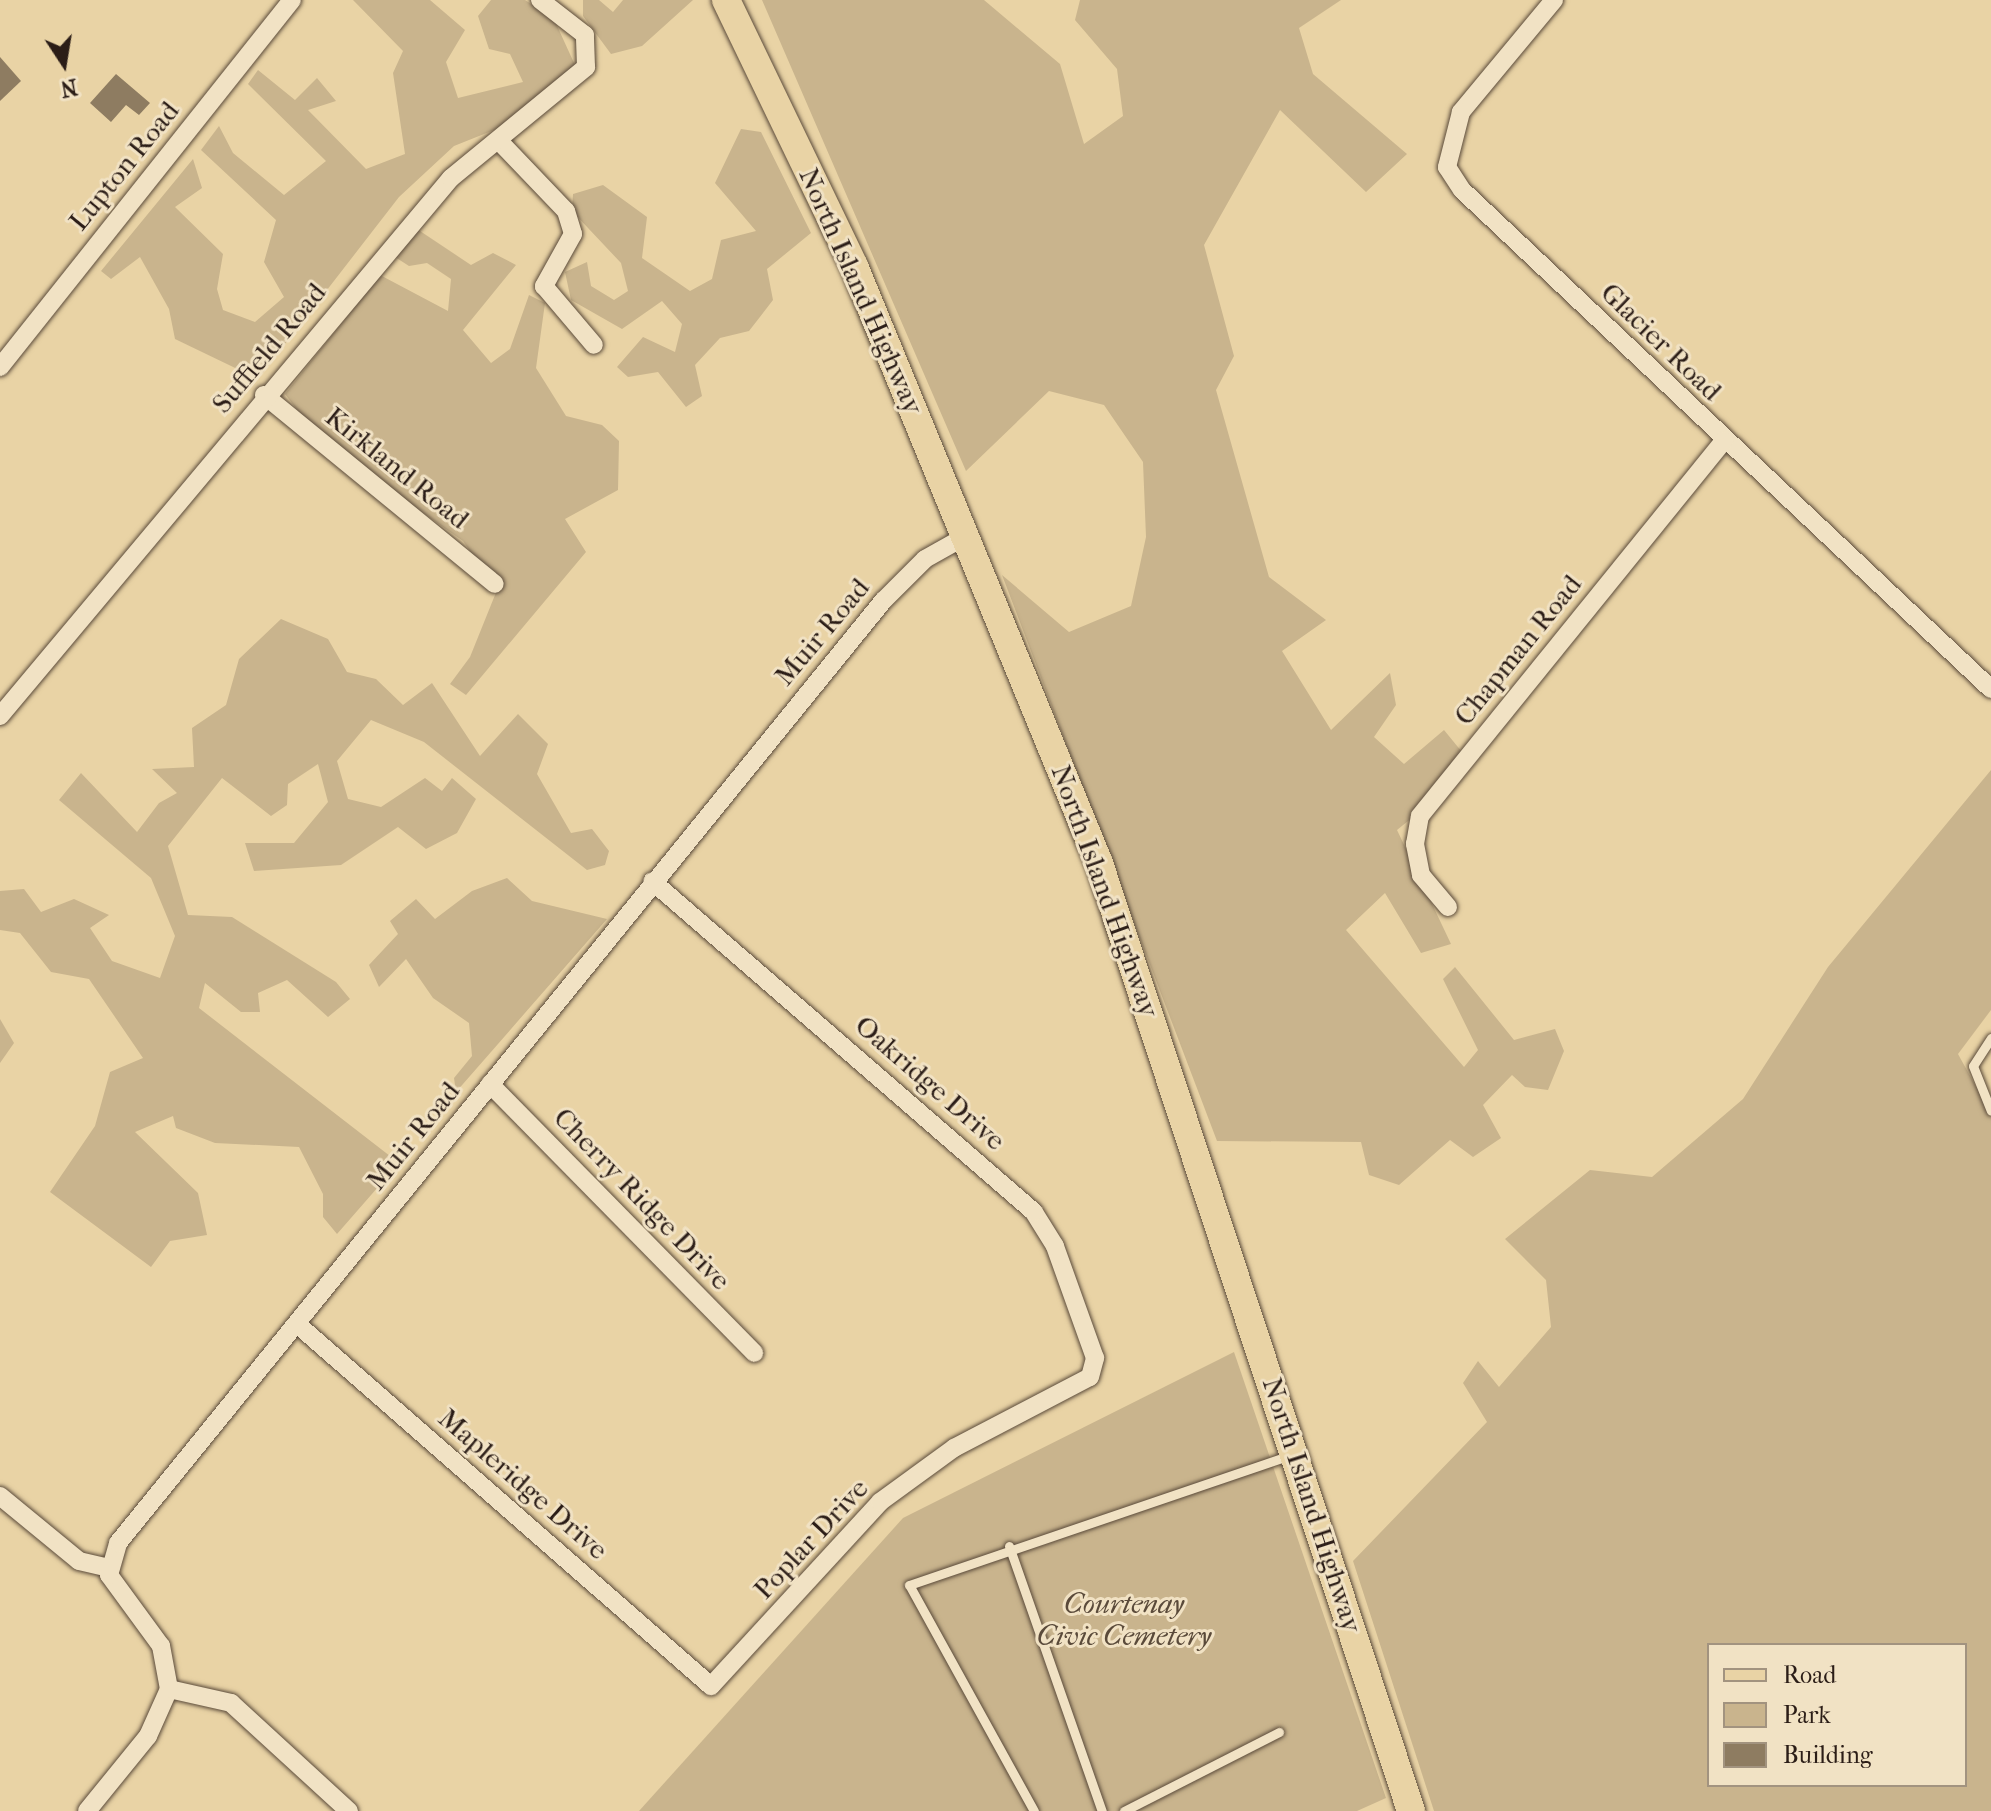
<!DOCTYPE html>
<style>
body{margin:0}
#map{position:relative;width:1991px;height:1811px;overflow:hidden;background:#e9d3a5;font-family:"IM FELL French Canon",serif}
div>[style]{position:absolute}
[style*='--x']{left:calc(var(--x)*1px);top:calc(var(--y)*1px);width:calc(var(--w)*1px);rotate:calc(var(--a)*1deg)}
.green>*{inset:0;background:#c9b48d}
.building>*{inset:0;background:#8e7c61}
.roads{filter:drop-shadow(0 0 2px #5a4a3a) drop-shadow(0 0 2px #5a4a3a)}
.service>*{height:9px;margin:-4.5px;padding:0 4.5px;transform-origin:4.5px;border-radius:4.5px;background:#f1e2c4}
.minor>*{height:18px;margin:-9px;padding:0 9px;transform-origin:9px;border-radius:9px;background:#f1e2c4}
.primary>*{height:28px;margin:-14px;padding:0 14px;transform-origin:14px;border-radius:14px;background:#e9d3a5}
span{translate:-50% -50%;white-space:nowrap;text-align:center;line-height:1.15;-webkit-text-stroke:6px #f1e2c4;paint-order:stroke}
.street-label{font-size:28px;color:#2b1d17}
.park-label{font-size:28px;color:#5a4a3a;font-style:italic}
.legend{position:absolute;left:1707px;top:1643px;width:260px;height:144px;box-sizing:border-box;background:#f1e2c4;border:2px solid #a2937f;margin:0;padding:10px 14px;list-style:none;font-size:24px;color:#2b1d17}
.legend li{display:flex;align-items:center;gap:16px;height:40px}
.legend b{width:40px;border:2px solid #a2937f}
.north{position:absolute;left:24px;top:24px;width:80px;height:80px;-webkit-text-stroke:6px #f1e2c4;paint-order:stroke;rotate:168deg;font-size:22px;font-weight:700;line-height:32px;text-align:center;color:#2b1d17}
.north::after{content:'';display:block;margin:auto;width:28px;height:36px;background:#2b1d17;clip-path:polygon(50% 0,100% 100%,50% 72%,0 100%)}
</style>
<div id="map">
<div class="green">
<i style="clip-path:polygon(353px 0,430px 0,465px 30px,446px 62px,458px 98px,523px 82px,510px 54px,489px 49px,478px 16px,491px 0,525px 0,554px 19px,579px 74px,499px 128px,454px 146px,399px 197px,258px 379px,175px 339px,169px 309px,140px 257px,111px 279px,101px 271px,193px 159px,202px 188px,175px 207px,223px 254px,217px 289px,223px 310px,255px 322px,284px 297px,264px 262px,276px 220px,201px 150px,219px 126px,233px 153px,284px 195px,326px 161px,248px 84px,258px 70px,295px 100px,317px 78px,336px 101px,308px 110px,366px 169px,405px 154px,393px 73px,403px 51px)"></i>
<i style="clip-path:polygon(583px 0,599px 0,613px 12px,623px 0,693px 0,642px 46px,611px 54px,583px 16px)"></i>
<i style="clip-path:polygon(762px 0,984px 0,1060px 64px,1084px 144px,1123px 116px,1117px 69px,1075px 20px,1080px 0,1341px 0,1299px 28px,1313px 74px,1407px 154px,1366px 192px,1280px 110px,1204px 245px,1234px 356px,1216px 390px,1269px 577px,1326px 620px,1282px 651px,1331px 730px,1390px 673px,1396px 705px,1374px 737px,1404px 764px,1444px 730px,1462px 752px,1424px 808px,1397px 830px,1451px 944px,1421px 953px,1385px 893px,1346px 930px,1464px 1067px,1478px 1050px,1443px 979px,1455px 967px,1514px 1040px,1555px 1029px,1564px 1051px,1548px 1090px,1525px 1087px,1512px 1075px,1483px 1105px,1501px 1138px,1473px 1157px,1450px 1140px,1399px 1185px,1369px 1175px,1361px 1142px,1217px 1141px,1002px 575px,1069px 632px,1131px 606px,1146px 537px,1143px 462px,1104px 405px,1049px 391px,966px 471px)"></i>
<i style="clip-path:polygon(741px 129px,761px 132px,811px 233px,767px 269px,773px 300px,749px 331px,720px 338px,695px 365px,702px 396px,686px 407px,658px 372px,628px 377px,617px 367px,643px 337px,675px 352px,682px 324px,662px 301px,622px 329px,571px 300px,565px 272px,587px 262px,591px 286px,614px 300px,628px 291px,621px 263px,572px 211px,573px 194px,603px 185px,647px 217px,642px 258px,690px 291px,712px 279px,721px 240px,756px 231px,715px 183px)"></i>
<i style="clip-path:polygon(414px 227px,471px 265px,493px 253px,516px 265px,463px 330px,491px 363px,510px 349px,529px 295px,545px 303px,536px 368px,566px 416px,602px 425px,619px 441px,618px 490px,565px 519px,586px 552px,466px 695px,450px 684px,470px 657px,497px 590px,463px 541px,321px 441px,285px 394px,380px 275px,448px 311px,451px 279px,427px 263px,409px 266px,395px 257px)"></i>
<i style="clip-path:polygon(281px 619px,328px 639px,347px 672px,376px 679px,403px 705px,432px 683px,480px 756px,518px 714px,548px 744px,537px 774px,571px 833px,592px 829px,609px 851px,605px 865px,587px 870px,424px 742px,371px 720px,337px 761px,348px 799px,381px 807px,425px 778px,442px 791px,452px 778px,476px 799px,457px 833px,426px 849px,398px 827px,341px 865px,254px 871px,245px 843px,294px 843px,328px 802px,318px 764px,288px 784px,287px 805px,271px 816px,222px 778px,168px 846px,188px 915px,232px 917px,336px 982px,350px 999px,328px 1017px,287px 980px,258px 993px,260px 1012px,241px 1012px,205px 983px,199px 1008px,399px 1163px,337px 1234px,323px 1217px,323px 1194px,299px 1147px,215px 1143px,176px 1128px,173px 1116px,135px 1132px,198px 1193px,207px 1235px,170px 1241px,151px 1267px,50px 1192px,95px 1126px,110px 1072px,143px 1058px,89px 979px,51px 972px,20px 933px,0 930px,0 891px,24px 889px,41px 912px,74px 899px,109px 915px,90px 928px,112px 961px,160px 978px,175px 936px,151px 878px,59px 800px,81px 773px,137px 832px,159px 803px,177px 793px,152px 769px,194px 767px,192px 728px,226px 705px,239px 659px)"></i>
<i style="clip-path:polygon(evenodd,1991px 770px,1991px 1010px,1958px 1054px,1991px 1114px,1991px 1811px,1434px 1811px,1353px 1561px,1487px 1422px,1463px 1383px,1478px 1361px,1499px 1387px,1551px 1327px,1546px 1280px,1505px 1239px,1590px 1170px,1652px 1177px,1743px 1099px,1828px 967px,1991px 770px,1709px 1645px,1965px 1645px,1965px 1785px,1709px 1785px,1709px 1645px)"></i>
<i style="clip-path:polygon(507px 878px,532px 901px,607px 919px,456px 1092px,454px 1078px,472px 1056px,469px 1023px,433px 998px,406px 959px,379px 987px,369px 965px,398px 934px,390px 921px,416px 899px,435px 919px,472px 891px)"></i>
<i style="clip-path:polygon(0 1019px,14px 1043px,0 1063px)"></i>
<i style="clip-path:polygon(1234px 1352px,1386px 1798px,1357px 1811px,639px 1811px,903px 1518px)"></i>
</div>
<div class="building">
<i style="clip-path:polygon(0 57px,21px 81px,0 101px)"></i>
<i style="clip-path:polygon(116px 74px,150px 103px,139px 115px,126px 105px,111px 122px,90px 103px)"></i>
</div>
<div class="roads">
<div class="service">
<i style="--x:1991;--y:1038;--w:33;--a:123"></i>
<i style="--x:1973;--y:1066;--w:48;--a:68.2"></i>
<i style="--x:1009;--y:1546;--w:281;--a:70.7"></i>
<i style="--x:1034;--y:1811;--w:258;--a:-118.9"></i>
<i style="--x:909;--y:1585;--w:401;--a:-18.8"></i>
<i style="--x:1124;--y:1811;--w:174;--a:-27"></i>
</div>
<div class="minor">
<i style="--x:1554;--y:0;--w:146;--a:129.7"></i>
<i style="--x:1461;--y:112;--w:57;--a:104.3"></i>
<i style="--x:1447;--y:167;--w:27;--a:57"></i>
<i style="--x:1462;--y:190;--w:727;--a:43.33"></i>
<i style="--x:499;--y:141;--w:97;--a:46.3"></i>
<i style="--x:566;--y:211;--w:24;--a:73"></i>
<i style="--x:573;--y:234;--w:60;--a:119.1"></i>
<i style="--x:544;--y:286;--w:77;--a:49.7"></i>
<i style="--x:0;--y:367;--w:469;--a:-51.5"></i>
<i style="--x:264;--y:395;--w:298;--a:39.3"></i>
<i style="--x:0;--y:716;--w:702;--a:-50.03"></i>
<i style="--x:451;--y:178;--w:175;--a:-39.4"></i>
<i style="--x:586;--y:67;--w:32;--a:-92"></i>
<i style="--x:585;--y:35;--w:57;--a:-142.1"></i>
<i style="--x:1448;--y:907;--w:42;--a:-130.2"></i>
<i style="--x:1421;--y:875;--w:32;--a:-101"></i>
<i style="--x:1415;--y:844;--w:28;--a:-80"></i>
<i style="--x:1420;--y:816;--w:483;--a:-51"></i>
<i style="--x:490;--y:1084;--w:377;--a:45.5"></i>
<i style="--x:297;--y:1324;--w:550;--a:41.17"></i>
<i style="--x:711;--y:1686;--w:250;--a:-47.4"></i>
<i style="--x:880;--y:1502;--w:92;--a:-36.1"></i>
<i style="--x:954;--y:1448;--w:153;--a:-27.6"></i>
<i style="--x:1090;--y:1377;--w:20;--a:-75"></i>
<i style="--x:1095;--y:1358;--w:119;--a:-109.7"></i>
<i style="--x:1055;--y:1246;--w:40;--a:-122"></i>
<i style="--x:1034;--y:1212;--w:505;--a:-139.09"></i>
<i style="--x:0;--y:1496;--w:102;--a:39.4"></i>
<i style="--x:79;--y:1561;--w:31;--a:13"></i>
<i style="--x:169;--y:1689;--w:64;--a:12.7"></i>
<i style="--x:231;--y:1703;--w:160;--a:42.5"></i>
<i style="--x:87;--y:1811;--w:97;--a:-50.9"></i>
<i style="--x:148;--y:1736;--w:51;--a:-65.9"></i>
<i style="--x:169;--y:1689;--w:44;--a:-100.5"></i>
<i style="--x:161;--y:1646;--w:88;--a:-126.2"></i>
<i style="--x:109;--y:1575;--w:33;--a:-74"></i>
<i style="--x:118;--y:1543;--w:1214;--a:-50.92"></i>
<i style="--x:883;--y:601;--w:59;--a:-45"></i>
<i style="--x:925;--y:559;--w:47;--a:-29.3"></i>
</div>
<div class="primary">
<i style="--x:726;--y:0;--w:295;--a:64.3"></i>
<i style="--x:854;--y:266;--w:645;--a:67.69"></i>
<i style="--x:1099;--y:863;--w:998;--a:71.78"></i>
</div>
</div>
<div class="street-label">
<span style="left:124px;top:166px;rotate:-51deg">Lupton Road</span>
<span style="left:861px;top:291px;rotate:66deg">North Island Highway</span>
<span style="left:1661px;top:342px;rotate:44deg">Glacier Road</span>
<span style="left:269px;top:348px;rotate:-50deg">Suffield Road</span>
<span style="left:397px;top:468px;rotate:39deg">Kirkland Road</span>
<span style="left:822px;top:632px;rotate:-50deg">Muir Road</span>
<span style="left:1518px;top:650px;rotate:-51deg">Chapman Road</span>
<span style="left:1105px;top:891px;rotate:70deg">North Island Highway</span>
<span style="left:930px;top:1083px;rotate:41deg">Oakridge Drive</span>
<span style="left:413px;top:1136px;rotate:-51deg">Muir Road</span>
<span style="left:642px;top:1199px;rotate:46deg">Cherry Ridge Drive</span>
<span style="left:523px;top:1484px;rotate:41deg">Mapleridge Drive</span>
<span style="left:1312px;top:1505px;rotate:72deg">North Island Highway</span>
<span style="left:811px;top:1539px;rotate:-47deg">Poplar Drive</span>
</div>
<div class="park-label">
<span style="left:1124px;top:1620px">Courtenay<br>Civic Cemetery</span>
</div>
<ul class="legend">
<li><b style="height:10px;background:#e9d3a5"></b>Road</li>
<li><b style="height:22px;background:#c9b48d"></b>Park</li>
<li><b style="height:22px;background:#8e7c61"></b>Building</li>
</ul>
<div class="north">N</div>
</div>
